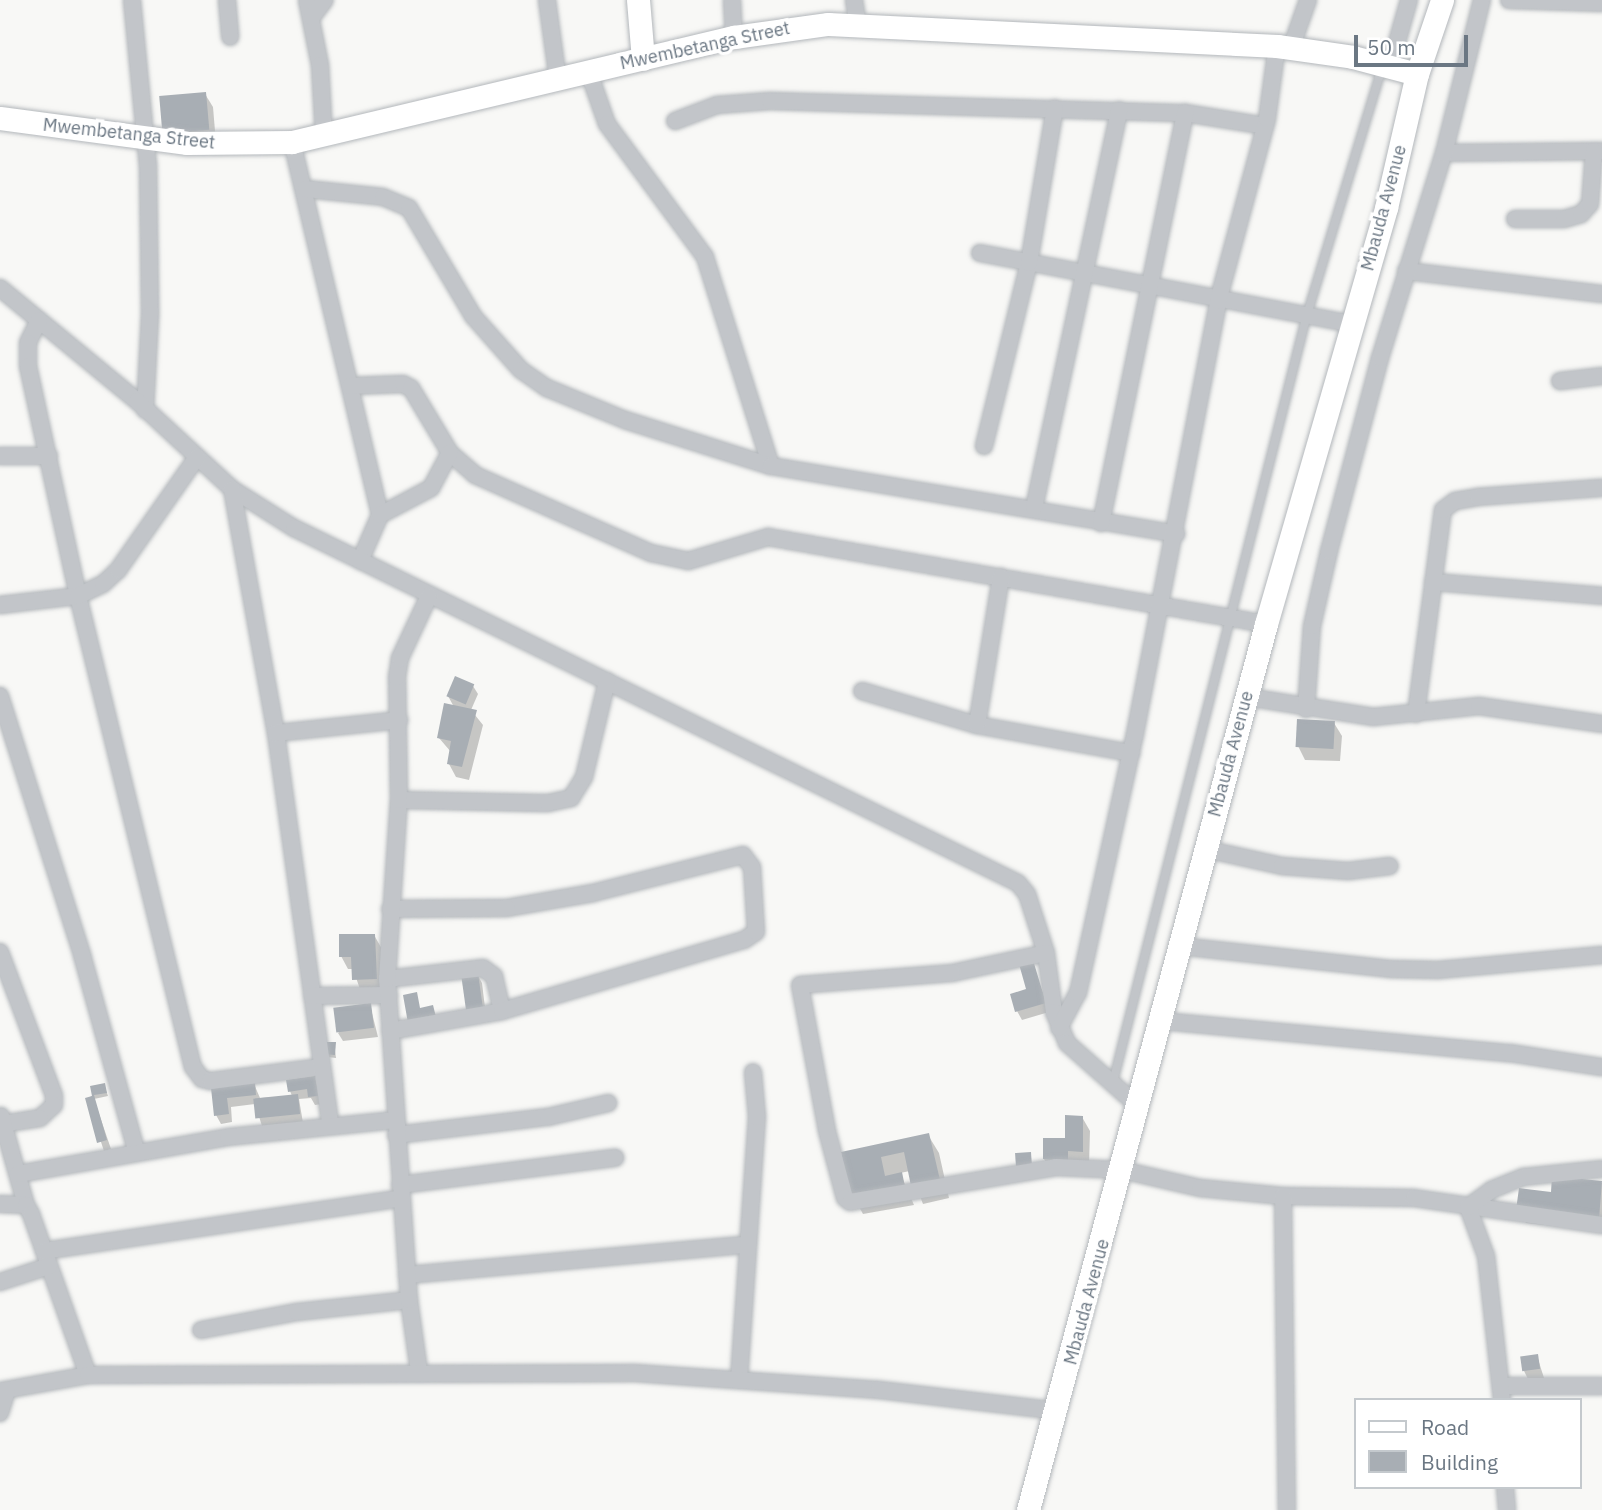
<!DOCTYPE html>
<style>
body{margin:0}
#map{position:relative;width:1602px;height:1510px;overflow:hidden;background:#f8f8f6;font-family:"IBM Plex Sans",sans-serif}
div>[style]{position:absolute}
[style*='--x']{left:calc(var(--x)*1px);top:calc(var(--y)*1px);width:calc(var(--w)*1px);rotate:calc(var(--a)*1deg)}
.shadow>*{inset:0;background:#0003}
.building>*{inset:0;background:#a8aeb4;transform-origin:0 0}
.roads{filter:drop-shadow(0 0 2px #b3b7bb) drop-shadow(0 0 2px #b3b7bb)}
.lane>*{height:8px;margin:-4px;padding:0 4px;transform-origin:4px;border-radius:4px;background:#c2c5c9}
.street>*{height:16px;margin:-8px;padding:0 8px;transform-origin:8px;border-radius:8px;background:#c2c5c9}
.secondary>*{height:23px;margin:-11.5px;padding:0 11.5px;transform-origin:11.5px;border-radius:11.5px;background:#fff}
span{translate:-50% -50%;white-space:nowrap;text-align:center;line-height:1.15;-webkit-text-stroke:7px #fff;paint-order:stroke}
.street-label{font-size:18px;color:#6b7783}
.legend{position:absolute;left:1354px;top:1398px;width:228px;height:91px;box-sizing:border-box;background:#fff;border:2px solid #c4c9cd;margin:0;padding:9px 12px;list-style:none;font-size:21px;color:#6b7783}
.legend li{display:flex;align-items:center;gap:14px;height:35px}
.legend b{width:35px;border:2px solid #c4c9cd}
.scale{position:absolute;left:1354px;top:35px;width:114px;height:32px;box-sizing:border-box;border:4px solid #6b7783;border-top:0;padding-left:9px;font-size:21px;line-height:24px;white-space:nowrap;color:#6b7783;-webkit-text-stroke:5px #fff;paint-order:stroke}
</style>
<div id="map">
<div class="shadow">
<i style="clip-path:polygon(205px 94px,213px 107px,216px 143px,172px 147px)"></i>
<i style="clip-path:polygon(473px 686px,478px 694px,471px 710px,483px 725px,469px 780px,456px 777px,449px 764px,451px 752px,439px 738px,454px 707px,448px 696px)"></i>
<i style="clip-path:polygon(1334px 723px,1342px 736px,1340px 761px,1305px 760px,1298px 746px)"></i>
<i style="clip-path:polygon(374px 935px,382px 949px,384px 992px,361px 992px,353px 969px,348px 969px,341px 956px)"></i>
<i style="clip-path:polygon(1032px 962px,1049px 1012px,1022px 1020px,1017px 1011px,1029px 991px)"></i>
<i style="clip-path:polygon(477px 974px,482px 983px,486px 1016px,463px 976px)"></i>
<i style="clip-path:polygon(370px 1005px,378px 1037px,343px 1041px,338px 1033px)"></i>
<i style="clip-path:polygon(334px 1044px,336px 1058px,327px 1057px)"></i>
<i style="clip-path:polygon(315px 1078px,322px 1104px,315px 1105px,311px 1098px,299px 1099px,303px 1123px,262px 1126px,255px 1104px,231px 1107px,232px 1122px,221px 1124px,216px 1115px,212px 1089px,254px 1084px,260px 1098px,292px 1096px,290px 1091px)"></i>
<i style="clip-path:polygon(104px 1085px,108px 1096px,94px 1099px,111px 1149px,104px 1151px,87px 1100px)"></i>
<i style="clip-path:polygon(1082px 1117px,1090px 1131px,1089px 1165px,1052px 1172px,1044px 1159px,1066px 1140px)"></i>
<i style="clip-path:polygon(928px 1135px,939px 1153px,949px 1198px,923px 1204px,910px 1171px,900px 1173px,914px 1205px,863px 1214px,853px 1196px,843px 1154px)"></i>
<i style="clip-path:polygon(1554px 1177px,1602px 1183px,1602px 1231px,1526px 1223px,1518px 1210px,1552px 1194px)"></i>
<i style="clip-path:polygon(1537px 1356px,1544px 1378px,1528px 1379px,1524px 1371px)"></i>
</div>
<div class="building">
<i style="left:206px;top:92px;width:38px;height:47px;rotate:85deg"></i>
<i style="left:455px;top:676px;width:21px;height:22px;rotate:23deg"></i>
<i style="clip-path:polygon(444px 703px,477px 710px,462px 767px,447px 764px,451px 741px,437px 738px)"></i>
<i style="left:1297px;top:719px;width:38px;height:28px;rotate:3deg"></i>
<i style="clip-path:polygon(339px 934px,375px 934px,377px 979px,352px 980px,351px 957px,339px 957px)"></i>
<i style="clip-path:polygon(1033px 960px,1046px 1003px,1015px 1012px,1010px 994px,1026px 989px,1019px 964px)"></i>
<i style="left:478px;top:973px;width:35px;height:17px;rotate:82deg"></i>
<i style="clip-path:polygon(417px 992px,420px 1008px,433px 1005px,436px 1017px,408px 1023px,403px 995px)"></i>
<i style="left:371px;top:1003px;width:25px;height:38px;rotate:83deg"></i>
<i style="clip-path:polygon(323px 1042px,336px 1042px,335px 1055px,323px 1054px)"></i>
<i style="clip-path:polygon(315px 1076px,318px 1096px,308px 1097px,307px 1089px,288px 1092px,286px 1080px)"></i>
<i style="clip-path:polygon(255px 1082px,256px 1095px,227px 1098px,229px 1114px,214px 1116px,211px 1088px)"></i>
<i style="clip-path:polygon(105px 1083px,107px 1093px,94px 1095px,107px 1140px,97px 1143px,85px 1098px,92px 1096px,90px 1086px)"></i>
<i style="left:298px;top:1094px;width:20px;height:45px;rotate:84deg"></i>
<i style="clip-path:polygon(1065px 1115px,1083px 1116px,1083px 1152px,1068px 1151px,1068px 1160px,1043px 1159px,1043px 1138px,1065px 1138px)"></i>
<i style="clip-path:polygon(929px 1133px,940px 1180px,911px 1186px,904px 1152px,881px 1157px,885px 1176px,902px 1172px,905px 1187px,851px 1197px,841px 1152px)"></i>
<i style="left:1031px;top:1152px;width:15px;height:16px;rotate:86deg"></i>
<i style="clip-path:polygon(1552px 1176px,1602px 1181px,1599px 1219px,1516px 1210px,1519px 1188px,1551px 1192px)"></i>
<i style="left:1538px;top:1354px;width:15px;height:18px;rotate:82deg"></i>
</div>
<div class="roads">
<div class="lane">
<i style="--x:1113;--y:1082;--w:788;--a:-75.82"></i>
<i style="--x:1306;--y:318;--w:261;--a:-73.1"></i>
</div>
<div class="street">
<i style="--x:132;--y:0;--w:166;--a:84.5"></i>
<i style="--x:148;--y:165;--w:150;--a:89.2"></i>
<i style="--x:150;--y:315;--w:95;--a:93"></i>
<i style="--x:227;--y:0;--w:37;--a:85"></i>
<i style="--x:307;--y:0;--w:66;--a:78.7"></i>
<i style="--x:320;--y:65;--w:71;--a:86.8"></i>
<i style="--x:547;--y:0;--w:81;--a:82.2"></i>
<i style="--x:732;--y:0;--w:37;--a:87"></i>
<i style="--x:854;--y:0;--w:25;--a:81"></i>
<i style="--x:1509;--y:0;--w:93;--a:1.8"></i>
<i style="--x:312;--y:17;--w:21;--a:-53"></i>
<i style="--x:1291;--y:48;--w:51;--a:-70.5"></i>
<i style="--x:1390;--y:67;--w:70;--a:-74.2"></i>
<i style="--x:589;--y:73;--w:54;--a:70.6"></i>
<i style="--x:607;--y:124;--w:165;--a:53.6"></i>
<i style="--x:705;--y:257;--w:219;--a:72.5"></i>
<i style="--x:675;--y:121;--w:45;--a:-20.9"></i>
<i style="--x:717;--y:105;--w:53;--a:-4.3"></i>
<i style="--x:770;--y:101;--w:415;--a:1.7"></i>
<i style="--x:1185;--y:113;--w:81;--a:9.2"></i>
<i style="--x:292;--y:142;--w:383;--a:76.7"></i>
<i style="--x:380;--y:515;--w:50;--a:113.5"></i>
<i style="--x:1444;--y:153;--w:158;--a:-0.7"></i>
<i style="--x:306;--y:189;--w:77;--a:5.9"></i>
<i style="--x:383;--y:197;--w:28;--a:23"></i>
<i style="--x:409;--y:208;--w:126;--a:59.3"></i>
<i style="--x:473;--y:316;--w:72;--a:48.4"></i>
<i style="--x:521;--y:370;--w:32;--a:35"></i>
<i style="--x:547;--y:388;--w:84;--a:22.3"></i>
<i style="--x:625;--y:420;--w:153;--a:17.5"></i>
<i style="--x:771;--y:466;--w:411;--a:9.5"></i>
<i style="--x:1515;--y:219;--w:49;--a:0"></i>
<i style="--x:1564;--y:219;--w:18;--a:-16"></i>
<i style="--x:1581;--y:214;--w:13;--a:-48"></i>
<i style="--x:1590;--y:204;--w:53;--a:-85.7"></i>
<i style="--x:980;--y:253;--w:379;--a:10.8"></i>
<i style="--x:1406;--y:271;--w:197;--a:6.7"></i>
<i style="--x:0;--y:288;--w:178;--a:39.5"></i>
<i style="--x:137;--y:401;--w:129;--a:42.8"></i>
<i style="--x:232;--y:489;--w:73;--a:32.2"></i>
<i style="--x:294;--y:528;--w:806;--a:26.12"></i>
<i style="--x:1018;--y:883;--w:14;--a:51"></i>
<i style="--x:1027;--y:894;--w:62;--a:72.1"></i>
<i style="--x:1046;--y:953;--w:60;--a:82.3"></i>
<i style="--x:1054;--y:1012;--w:34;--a:67"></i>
<i style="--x:1067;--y:1043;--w:96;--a:41.6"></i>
<i style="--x:39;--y:320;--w:25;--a:116"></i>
<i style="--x:28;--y:343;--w:23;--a:90"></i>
<i style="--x:28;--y:366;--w:235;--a:77.7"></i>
<i style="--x:78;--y:596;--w:485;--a:76.3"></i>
<i style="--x:193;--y:1067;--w:15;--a:53"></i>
<i style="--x:202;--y:1079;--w:9;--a:13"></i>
<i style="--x:211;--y:1081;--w:111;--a:-7.3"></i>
<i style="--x:1560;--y:381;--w:42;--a:-6.8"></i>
<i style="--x:350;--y:386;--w:53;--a:-2.2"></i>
<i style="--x:403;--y:384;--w:9;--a:27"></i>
<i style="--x:411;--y:388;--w:76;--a:59"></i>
<i style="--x:450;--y:453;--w:33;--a:41"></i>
<i style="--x:475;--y:475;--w:193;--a:23.9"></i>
<i style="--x:651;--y:553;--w:38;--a:12"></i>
<i style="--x:688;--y:561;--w:84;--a:-16.7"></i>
<i style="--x:768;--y:537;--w:506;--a:9.91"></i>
<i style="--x:984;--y:446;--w:188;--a:-76.2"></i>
<i style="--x:1029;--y:263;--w:157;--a:-80.5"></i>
<i style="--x:0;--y:456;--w:49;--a:0"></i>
<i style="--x:232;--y:489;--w:248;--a:79.8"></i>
<i style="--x:276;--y:733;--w:394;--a:82.1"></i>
<i style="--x:1034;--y:508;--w:407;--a:-77.9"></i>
<i style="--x:380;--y:515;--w:58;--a:-27.9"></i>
<i style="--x:431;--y:488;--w:40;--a:-62"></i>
<i style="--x:1101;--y:523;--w:419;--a:-78.4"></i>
<i style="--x:1433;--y:582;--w:170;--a:4.7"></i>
<i style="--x:0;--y:605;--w:79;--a:-6.6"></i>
<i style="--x:78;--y:596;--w:28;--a:-26"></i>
<i style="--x:103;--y:584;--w:21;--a:-43"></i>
<i style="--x:118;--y:570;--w:138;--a:-55"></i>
<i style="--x:862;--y:691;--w:120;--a:16.5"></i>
<i style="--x:977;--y:725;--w:157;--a:10.3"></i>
<i style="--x:0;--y:696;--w:272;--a:72.4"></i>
<i style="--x:82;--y:955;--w:202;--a:74.5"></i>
<i style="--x:1247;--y:697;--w:128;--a:9"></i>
<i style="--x:1373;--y:717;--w:107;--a:-5.9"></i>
<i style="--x:1479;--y:706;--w:124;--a:8.3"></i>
<i style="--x:1306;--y:709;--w:83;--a:-85.9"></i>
<i style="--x:1312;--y:626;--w:77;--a:-77.2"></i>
<i style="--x:1329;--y:551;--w:200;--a:-75.2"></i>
<i style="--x:1380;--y:358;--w:215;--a:-72.7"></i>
<i style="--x:1444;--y:153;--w:158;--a:-76.1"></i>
<i style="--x:1416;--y:714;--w:206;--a:-82.5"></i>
<i style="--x:1443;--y:510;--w:15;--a:-37"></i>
<i style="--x:1455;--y:501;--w:23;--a:-10"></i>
<i style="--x:1478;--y:497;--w:124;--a:-4.2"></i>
<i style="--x:977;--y:725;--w:150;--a:-80.8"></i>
<i style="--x:276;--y:733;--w:124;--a:-6"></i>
<i style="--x:399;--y:800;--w:149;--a:1.2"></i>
<i style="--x:548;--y:803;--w:24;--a:-12"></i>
<i style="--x:571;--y:798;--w:25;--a:-58"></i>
<i style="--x:584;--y:777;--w:99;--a:-76.5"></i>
<i style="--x:1205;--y:849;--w:79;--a:12.4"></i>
<i style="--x:1282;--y:866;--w:66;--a:4.3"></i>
<i style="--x:1348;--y:871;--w:42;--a:-6.8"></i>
<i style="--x:1179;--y:946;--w:212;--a:6.2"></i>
<i style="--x:1390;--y:969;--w:48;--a:1.2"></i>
<i style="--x:1438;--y:970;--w:165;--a:-5.2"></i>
<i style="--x:0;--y:952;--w:154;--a:69.4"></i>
<i style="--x:54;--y:1096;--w:9;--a:90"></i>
<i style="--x:54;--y:1105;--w:19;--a:137"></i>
<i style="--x:40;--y:1118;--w:36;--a:171"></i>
<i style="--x:1046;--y:953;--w:96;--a:168"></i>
<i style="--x:952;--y:973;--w:152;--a:175.5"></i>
<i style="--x:800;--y:985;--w:148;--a:79.5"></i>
<i style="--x:827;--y:1131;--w:69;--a:75"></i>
<i style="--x:845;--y:1198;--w:6;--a:39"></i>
<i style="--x:850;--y:1202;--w:209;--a:-9.6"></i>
<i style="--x:1056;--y:1167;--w:66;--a:2.6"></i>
<i style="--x:1122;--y:1170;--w:80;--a:13"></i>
<i style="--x:1200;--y:1188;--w:83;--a:5.5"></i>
<i style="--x:1283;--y:1196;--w:131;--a:0.9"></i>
<i style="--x:1414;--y:1198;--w:190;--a:8.2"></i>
<i style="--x:387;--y:979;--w:97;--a:-6.5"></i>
<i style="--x:483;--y:968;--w:14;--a:36"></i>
<i style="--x:494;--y:976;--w:36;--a:77"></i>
<i style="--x:312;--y:996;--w:77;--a:-0.7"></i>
<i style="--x:1162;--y:1021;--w:349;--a:5.3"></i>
<i style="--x:1510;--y:1053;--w:93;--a:8.7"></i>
<i style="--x:1059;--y:1028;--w:40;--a:-62"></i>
<i style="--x:1078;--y:993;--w:265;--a:-77.6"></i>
<i style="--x:1135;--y:734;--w:441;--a:-79.1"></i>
<i style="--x:1218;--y:301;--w:188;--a:-74.9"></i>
<i style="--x:1267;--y:119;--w:74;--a:-82.2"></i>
<i style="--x:390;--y:1031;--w:114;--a:-10.1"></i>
<i style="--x:502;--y:1011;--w:252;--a:-16.4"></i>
<i style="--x:744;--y:940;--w:14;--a:-34"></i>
<i style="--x:756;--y:932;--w:65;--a:-93.5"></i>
<i style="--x:752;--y:867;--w:15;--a:-127"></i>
<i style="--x:743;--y:855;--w:155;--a:165.8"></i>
<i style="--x:593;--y:893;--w:87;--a:170.1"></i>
<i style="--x:507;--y:908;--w:117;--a:179.5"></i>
<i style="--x:1;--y:1116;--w:92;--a:74.3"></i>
<i style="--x:396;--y:1135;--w:153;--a:-6.8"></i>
<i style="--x:548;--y:1117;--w:62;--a:-13.1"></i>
<i style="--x:18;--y:1174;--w:213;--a:-10"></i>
<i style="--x:228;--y:1137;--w:168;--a:-5.8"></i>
<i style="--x:400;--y:1185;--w:217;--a:-7.2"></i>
<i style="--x:1283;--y:1196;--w:314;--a:89.3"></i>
<i style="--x:0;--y:1204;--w:26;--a:2"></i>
<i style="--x:26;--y:1205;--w:10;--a:61"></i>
<i style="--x:31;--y:1214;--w:171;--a:70.5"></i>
<i style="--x:44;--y:1251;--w:361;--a:-8.4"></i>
<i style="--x:407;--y:1275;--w:340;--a:-5.1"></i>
<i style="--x:0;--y:1282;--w:52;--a:-18.1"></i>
<i style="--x:201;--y:1330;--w:98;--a:-10.6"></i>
<i style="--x:297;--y:1312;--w:113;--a:-6.1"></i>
<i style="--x:419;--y:1371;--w:72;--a:-98"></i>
<i style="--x:409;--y:1300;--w:322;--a:-93.9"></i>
<i style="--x:387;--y:979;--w:179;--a:-86.2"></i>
<i style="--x:399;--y:800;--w:123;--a:-90.9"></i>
<i style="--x:397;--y:677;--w:19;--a:-81"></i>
<i style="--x:400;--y:658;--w:68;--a:-64.9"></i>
<i style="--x:739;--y:1380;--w:264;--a:-86.1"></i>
<i style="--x:757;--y:1117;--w:45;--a:-95.1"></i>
<i style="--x:1502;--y:1386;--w:100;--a:0"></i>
<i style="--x:0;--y:1391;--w:89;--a:-10.3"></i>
<i style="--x:88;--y:1375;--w:547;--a:-0.21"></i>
<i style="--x:635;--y:1373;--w:245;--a:4"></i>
<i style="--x:879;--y:1390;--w:179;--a:6.7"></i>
<i style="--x:1502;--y:1400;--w:145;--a:-96.3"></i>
<i style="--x:1486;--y:1256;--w:52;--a:-110.2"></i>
<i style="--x:1468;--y:1207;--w:29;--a:-36"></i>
<i style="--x:1491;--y:1190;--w:35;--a:-22"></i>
<i style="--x:1524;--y:1177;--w:78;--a:-5.9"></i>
<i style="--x:0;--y:1413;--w:24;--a:-73"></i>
<i style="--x:1505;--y:1487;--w:23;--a:85"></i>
</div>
<div class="secondary">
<i style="--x:638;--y:0;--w:59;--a:85.2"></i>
<i style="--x:0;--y:118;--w:189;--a:7.6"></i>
<i style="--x:187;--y:143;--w:105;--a:-0.5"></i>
<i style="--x:292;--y:142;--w:454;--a:-13.4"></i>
<i style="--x:734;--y:37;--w:95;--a:-7.9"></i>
<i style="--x:828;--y:24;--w:450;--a:2.8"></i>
<i style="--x:1277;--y:46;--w:77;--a:8.2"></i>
<i style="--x:1353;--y:57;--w:66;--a:14.9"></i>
<i style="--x:1028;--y:1510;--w:917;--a:-74.96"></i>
<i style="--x:1266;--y:624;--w:433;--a:-73.9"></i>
<i style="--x:1386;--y:208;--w:138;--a:-77"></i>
<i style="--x:1417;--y:74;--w:78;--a:-71.3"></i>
</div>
</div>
<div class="street-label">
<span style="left:705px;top:46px;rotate:-12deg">Mwembetanga Street</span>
<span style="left:129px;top:134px;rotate:6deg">Mwembetanga Street</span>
<span style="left:1384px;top:208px;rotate:-75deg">Mbauda Avenue</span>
<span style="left:1231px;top:754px;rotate:-75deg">Mbauda Avenue</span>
<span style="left:1087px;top:1302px;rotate:-75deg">Mbauda Avenue</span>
</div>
<ul class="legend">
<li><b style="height:9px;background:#fff"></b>Road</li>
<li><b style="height:19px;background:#a8aeb4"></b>Building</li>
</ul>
<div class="scale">50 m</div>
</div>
